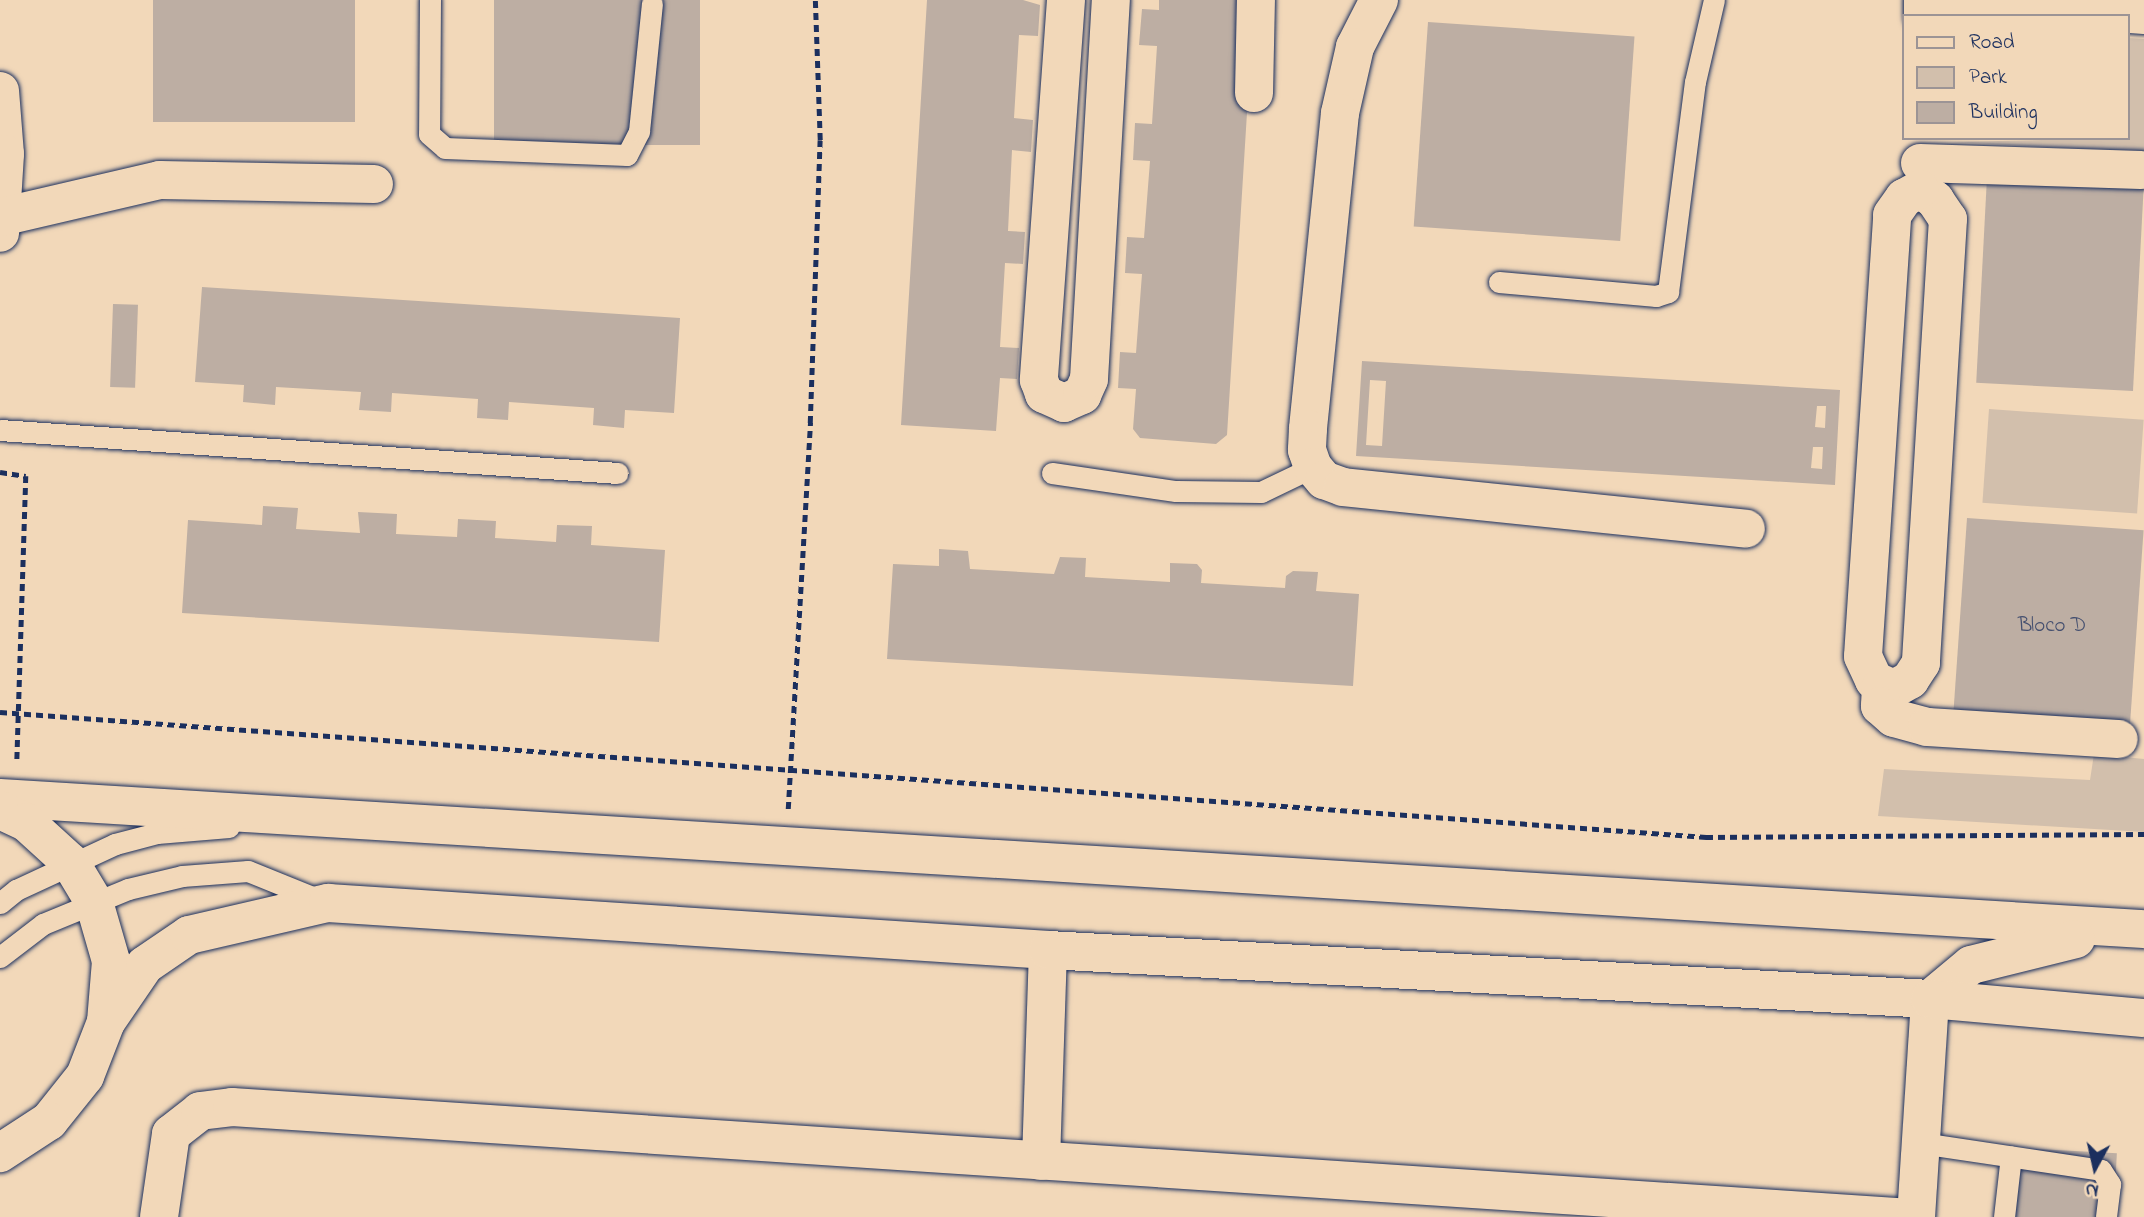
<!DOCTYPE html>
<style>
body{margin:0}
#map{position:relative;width:2144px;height:1217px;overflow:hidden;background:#f2d8b9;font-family:"Indie Flower",sans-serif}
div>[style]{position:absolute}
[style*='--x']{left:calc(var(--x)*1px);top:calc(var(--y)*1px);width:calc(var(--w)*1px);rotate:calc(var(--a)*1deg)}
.green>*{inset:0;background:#d2bfac;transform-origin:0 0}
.building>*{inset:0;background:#bdaea3;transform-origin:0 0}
.path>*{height:4.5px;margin-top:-2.25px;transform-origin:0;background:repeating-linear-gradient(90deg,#1b2f5e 0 7px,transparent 0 12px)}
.roads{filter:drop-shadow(0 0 2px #1b2f5e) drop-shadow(0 0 2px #1b2f5e)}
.service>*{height:21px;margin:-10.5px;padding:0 10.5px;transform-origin:10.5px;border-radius:10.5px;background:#f2d8b9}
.minor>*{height:38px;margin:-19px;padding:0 19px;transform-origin:19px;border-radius:19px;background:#f2d8b9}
.tertiary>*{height:38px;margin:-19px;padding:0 19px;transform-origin:19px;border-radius:19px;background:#f2d8b9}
span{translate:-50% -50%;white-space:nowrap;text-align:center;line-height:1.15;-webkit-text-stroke:5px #f2d8b9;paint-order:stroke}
.number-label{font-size:21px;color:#444f6f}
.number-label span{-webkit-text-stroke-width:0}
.legend{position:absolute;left:1902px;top:14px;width:228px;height:126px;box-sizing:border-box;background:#f2d8b9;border:2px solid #9c9495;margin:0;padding:9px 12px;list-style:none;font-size:21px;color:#1b2f5e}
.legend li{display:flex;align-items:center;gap:14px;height:35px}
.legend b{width:35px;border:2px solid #9c9495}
.north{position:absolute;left:2060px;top:1133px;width:70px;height:70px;-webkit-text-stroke:5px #f2d8b9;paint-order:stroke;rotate:188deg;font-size:19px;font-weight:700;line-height:28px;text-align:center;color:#1b2f5e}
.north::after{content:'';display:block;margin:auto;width:24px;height:32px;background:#1b2f5e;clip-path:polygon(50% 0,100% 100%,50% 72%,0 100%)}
</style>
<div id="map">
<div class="green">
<i style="clip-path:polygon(2128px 38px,2144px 39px,2144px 152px,1952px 142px,2128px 138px)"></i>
<i style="left:1989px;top:409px;width:155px;height:94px;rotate:4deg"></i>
<i style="clip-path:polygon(2094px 754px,2144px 759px,2144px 832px,1878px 816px,1884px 769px,2090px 780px)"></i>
</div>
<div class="building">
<i style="left:153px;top:0;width:202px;height:122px"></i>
<i style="left:494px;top:0;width:206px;height:145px"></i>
<i style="clip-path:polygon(927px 0,1023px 0,1040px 5px,1038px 36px,1019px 35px,1014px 118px,1033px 120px,1031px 152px,1012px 150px,1008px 231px,1025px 232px,1023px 264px,1005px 263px,1000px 347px,1019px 348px,1017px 379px,1000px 378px,996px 431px,901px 425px)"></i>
<i style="clip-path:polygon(1159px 0,1254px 0,1227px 435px,1216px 444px,1140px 438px,1133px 429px,1136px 389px,1118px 388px,1120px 352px,1136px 353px,1142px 274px,1125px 273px,1127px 237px,1144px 238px,1150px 161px,1133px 160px,1135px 123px,1152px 124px,1157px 46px,1139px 45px,1142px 9px,1159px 10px)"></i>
<i style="left:1428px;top:22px;width:207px;height:205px;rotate:4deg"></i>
<i style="left:1987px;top:177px;width:157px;height:206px;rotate:3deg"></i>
<i style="clip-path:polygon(202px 287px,680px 318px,674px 413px,625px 410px,624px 428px,593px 425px,594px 408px,509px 402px,508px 420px,477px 418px,478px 399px,392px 393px,391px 412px,359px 410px,361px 392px,276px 387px,275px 405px,243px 402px,244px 385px,195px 382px)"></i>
<i style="left:113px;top:304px;width:25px;height:83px;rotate:2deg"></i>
<i style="clip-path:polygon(evenodd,1362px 361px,1840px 390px,1835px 485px,1356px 456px,1362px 361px,1370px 380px,1386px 381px,1382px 446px,1366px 445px,1370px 380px,1362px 361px,1817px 406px,1826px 406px,1825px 428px,1815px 427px,1817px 406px,1362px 361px,1813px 447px,1823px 447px,1822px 469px,1811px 468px,1813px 447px)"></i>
<i style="clip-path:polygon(263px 506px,298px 508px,296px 529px,360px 533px,358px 512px,397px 514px,396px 534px,457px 537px,458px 519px,496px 521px,495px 538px,556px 542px,557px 525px,592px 526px,591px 545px,665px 550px,659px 642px,182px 613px,188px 520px,262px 525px)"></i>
<i style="left:1967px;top:518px;width:177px;height:206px;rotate:4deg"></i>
<i style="clip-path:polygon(939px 549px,968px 551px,970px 569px,1054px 574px,1060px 557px,1086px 558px,1085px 577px,1170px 582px,1170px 563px,1197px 564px,1202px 570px,1201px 583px,1285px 588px,1286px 576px,1293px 571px,1318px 572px,1316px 591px,1359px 594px,1353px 686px,887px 659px,893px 564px,939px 566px)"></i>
<i style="left:2016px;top:1148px;width:101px;height:69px;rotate:3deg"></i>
</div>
<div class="path">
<i style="--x:0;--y:472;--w:26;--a:9"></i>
<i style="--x:26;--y:476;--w:284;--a:91.8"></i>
<i style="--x:0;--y:712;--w:1711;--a:4.19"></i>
<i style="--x:1706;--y:837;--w:438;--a:-0.4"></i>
<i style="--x:788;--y:809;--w:387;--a:-86.7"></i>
<i style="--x:810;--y:423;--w:283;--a:-88"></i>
<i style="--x:820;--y:140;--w:140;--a:-92"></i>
</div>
<div class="roads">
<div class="service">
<i style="--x:430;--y:0;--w:134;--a:90.4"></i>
<i style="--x:429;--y:134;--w:21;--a:41"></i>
<i style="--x:445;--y:148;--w:182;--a:2.2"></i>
<i style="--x:627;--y:155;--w:27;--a:-63"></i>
<i style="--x:639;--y:131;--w:128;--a:-84.2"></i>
<i style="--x:1499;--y:282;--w:158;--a:5.1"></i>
<i style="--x:1656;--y:296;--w:13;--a:-18"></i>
<i style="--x:1668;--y:292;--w:212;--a:-82.7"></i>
<i style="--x:1695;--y:82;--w:84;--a:-77"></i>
<i style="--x:0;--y:430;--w:619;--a:3.98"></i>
<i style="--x:1052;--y:473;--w:125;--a:8.3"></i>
<i style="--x:1176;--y:491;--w:85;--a:0.7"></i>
<i style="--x:1261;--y:492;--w:58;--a:-25.7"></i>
<i style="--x:0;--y:903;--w:21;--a:-39"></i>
<i style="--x:16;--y:890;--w:109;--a:-24.9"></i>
<i style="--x:115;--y:844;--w:43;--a:-14.7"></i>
<i style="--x:157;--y:833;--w:72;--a:-4.8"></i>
<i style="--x:0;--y:957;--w:54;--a:-37.5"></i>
<i style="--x:43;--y:924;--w:92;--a:-22.4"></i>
<i style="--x:128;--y:889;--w:56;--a:-13.5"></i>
<i style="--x:182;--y:876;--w:66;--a:-4.3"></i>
<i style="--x:248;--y:871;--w:80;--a:22.1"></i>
<i style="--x:1921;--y:1143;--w:182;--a:8.5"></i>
<i style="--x:2101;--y:1170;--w:17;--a:57"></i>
<i style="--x:2110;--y:1184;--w:33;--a:97"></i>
<i style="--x:2004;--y:1217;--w:61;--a:-83.5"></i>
</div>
<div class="minor">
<i style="--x:1066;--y:0;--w:381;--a:94.1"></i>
<i style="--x:1039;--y:380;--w:15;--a:70"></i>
<i style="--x:1044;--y:394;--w:22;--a:24"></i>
<i style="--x:1064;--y:403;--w:20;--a:-24"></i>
<i style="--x:1082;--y:395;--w:17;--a:-66"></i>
<i style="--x:1089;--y:379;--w:380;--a:-86.7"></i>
<i style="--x:1379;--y:0;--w:53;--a:117.1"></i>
<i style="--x:1355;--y:47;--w:68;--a:102.8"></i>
<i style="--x:1340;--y:113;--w:318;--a:95.8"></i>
<i style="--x:1308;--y:429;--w:21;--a:93"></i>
<i style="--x:1307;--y:450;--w:18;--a:71"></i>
<i style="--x:1313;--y:467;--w:17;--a:50"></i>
<i style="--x:1324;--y:480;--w:20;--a:20"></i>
<i style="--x:1343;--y:487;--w:405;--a:5.9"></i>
<i style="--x:1948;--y:0;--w:197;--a:4.4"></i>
<i style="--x:1923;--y:16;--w:16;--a:-90"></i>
<i style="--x:0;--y:91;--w:63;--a:85.5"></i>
<i style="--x:5;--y:154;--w:79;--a:93.6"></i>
<i style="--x:1254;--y:93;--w:93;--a:-88.8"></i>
<i style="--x:1920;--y:163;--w:221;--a:1.8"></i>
<i style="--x:1920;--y:189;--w:19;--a:36"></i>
<i style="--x:1935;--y:200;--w:23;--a:56"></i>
<i style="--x:1948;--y:219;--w:445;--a:93.5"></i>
<i style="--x:1921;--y:663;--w:20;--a:123"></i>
<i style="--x:1910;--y:680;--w:18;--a:151"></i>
<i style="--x:1894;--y:689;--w:22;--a:-156"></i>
<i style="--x:1874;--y:680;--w:26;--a:-115"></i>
<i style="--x:1863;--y:656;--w:442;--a:-86.2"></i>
<i style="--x:1892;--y:215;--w:21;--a:-55"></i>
<i style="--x:1904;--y:198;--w:18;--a:-29"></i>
<i style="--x:1;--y:217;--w:163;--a:-13.1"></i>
<i style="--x:160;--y:180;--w:214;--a:1.1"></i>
<i style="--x:1881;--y:686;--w:20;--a:93"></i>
<i style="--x:1880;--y:706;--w:18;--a:41"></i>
<i style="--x:1894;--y:718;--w:34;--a:15"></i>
<i style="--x:1927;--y:727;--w:192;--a:3.6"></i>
<i style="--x:1041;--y:1161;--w:211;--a:-88.1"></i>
<i style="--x:159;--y:1217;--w:84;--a:-81.8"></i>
<i style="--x:171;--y:1134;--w:37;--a:-38"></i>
<i style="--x:200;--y:1111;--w:32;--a:-7"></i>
<i style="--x:232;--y:1107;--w:1671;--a:3.78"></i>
<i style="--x:1916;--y:1217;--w:218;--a:-86.3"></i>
</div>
<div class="tertiary">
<i style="--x:0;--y:798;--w:2148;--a:3.5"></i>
<i style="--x:0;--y:810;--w:29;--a:25"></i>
<i style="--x:26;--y:822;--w:59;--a:42.3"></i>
<i style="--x:70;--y:862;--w:47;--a:59"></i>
<i style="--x:94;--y:902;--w:61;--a:73.9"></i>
<i style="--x:111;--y:961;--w:61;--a:94.7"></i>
<i style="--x:106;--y:1022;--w:58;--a:111.3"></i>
<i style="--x:85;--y:1076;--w:58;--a:128.7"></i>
<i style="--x:49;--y:1121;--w:59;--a:146.9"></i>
<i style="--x:1930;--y:999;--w:53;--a:-39.7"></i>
<i style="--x:1971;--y:965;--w:108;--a:-13.9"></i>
<i style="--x:106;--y:1022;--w:69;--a:-55.6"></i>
<i style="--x:145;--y:965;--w:53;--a:-34.3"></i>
<i style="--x:189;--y:935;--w:143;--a:-13"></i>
<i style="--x:328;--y:903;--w:722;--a:3.73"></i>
<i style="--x:1048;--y:950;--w:883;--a:3.18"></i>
<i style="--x:1930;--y:999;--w:215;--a:5.1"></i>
</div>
</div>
<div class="number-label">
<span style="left:2052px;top:626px">Bloco D</span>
</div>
<ul class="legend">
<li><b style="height:9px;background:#f2d8b9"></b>Road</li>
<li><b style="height:19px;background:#d2bfac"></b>Park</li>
<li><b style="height:19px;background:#bdaea3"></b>Building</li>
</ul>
<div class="north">N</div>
</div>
